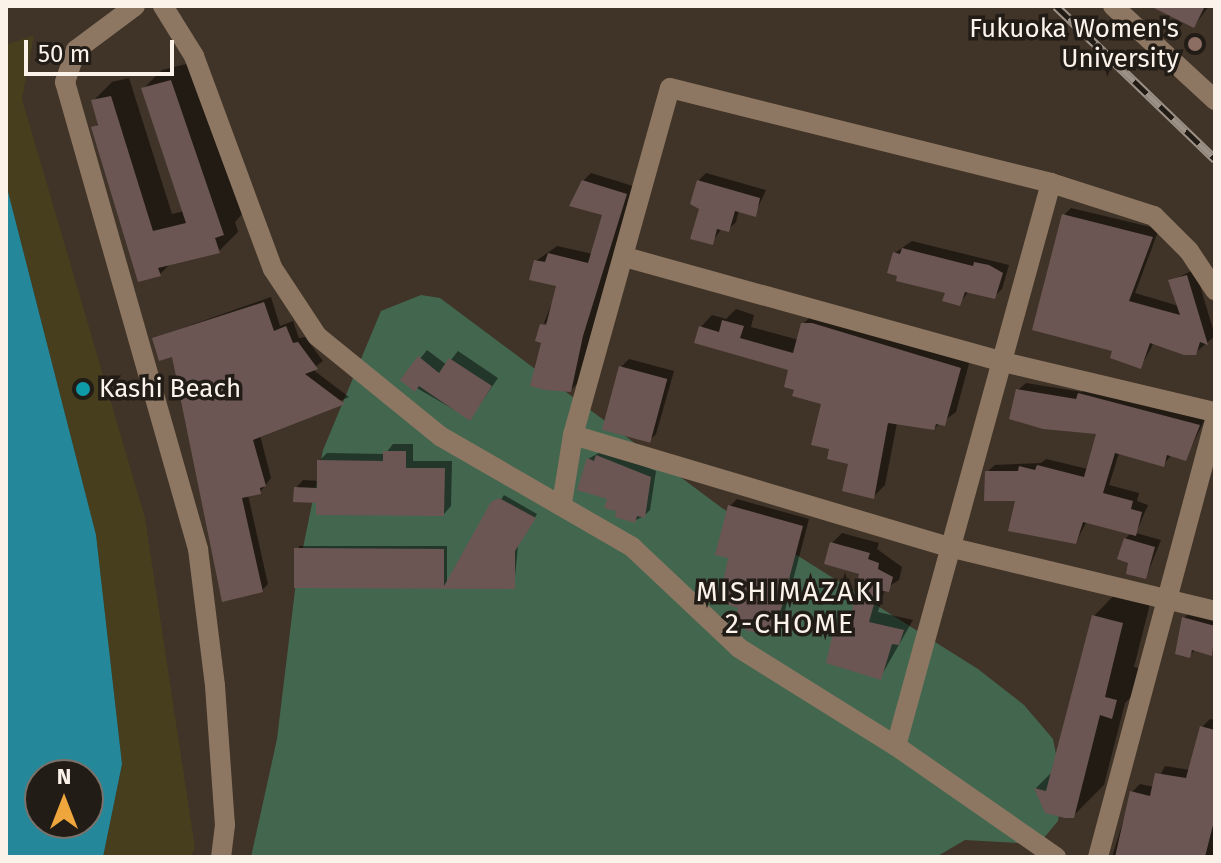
<!DOCTYPE html>
<style>
body{margin:0}
#map{position:relative;width:1221px;height:863px;overflow:hidden;background:#403327;font-family:"Fira Sans",sans-serif}
div>[style]{position:absolute}
[style*='--x']{left:calc(var(--x)*1px);top:calc(var(--y)*1px);width:calc(var(--w)*1px);rotate:calc(var(--a)*1deg)}
.green>*{inset:0;background:#43664f}
.sand>*{inset:0;background:#463e1d}
.water>*{inset:0;background:#25889a}
.shadow>*{inset:0;background:#0007}
.building>*{inset:0;background:#6b5654;transform-origin:0 0}
.minor>*{height:20px;margin:-10px;padding:0 10px;transform-origin:10px;border-radius:10px;background:#8d7762}
.rail>*{height:9px;margin-top:-4.5px;transform-origin:0;background:repeating-linear-gradient(90deg,#221c17 0 18px,#9c9187 0 36px);box-sizing:border-box;border-block:2px solid #9c9187}
.dots>*{width:22px;height:22px;translate:-50% -50%;box-sizing:border-box;border:4px solid #221c17;border-radius:50%}
span{translate:-50% -50%;white-space:nowrap;text-align:center;line-height:1.15;-webkit-text-stroke:7px #221c17;paint-order:stroke}
.poi-label{font-size:26px;color:#fbf2ea}
.right{translate:-100% -50%;text-align:right}
.left{translate:0 -50%;text-align:left}
.neighbourhood-label{font-size:28px;color:#fbf2ea;letter-spacing:2px}
.frame{position:absolute;inset:0;border:8px solid #fbf2ea;pointer-events:none}
.north{position:absolute;left:24px;top:759px;width:80px;height:80px;box-sizing:border-box;background:#221c17;border:2px solid #79726b;border-radius:50%;rotate:0deg;font-size:22px;font-weight:700;line-height:32px;text-align:center;color:#fbf2ea}
.north::after{content:'';display:block;margin:auto;width:28px;height:36px;background:#efa73d;clip-path:polygon(50% 0,100% 100%,50% 72%,0 100%)}
.scale{position:absolute;left:24px;top:40px;width:150px;height:36px;box-sizing:border-box;border:4px solid #fbf2ea;border-top:0;padding-left:10px;font-size:24px;line-height:28px;white-space:nowrap;color:#fbf2ea;-webkit-text-stroke:6px #221c17;paint-order:stroke}
</style>
<div id="map">
<div class="green">
<i style="clip-path:polygon(421px 295px,440px 298px,722px 508px,978px 669px,1024px 705px,1053px 739px,1063px 789px,1058px 821px,1043px 839px,1033px 844px,965px 840px,936px 857px,251px 857px,277px 739px,296px 582px,323px 450px,381px 311px)"></i>
</div>
<div class="sand">
<i style="clip-path:polygon(34px 35px,22px 99px,145px 518px,195px 848px,191px 857px,103px 857px,122px 764px,96px 535px,6px 184px,6px 45px)"></i>
</div>
<div class="water">
<i style="clip-path:polygon(evenodd,6px 184px,96px 535px,122px 764px,103px 857px,6px 857px,6px 184px,40px 775px,88px 775px,88px 823px,40px 823px,40px 775px)"></i>
</div>
<div class="shadow">
<i style="clip-path:polygon(1154px 6px,1209px 6px,1194px 26px)"></i>
<i style="clip-path:polygon(190px 63px,242px 214px,235px 222px,238px 232px,219px 251px,171px 263px,160px 274px,94px 128px,99px 122px,93px 101px,112px 82px,129px 78px,172px 214px,184px 211px,143px 89px,162px 70px)"></i>
<i style="clip-path:polygon(591px 173px,633px 186px,579px 382px,571px 390px,544px 341px,541px 325px,556px 327px,544px 323px,559px 285px,536px 261px,557px 246px,593px 254px,605px 214px,583px 181px)"></i>
<i style="clip-path:polygon(706px 173px,766px 190px,755px 214px,739px 210px,736px 222px,728px 230px,722px 228px,712px 242px,698px 181px)"></i>
<i style="clip-path:polygon(1071px 208px,1159px 229px,1135px 293px,1179px 306px,1171px 281px,1195px 269px,1215px 336px,1195px 353px,1154px 342px,1141px 367px,1115px 350px,1064px 215px)"></i>
<i style="clip-path:polygon(912px 241px,1009px 265px,1002px 289px,994px 297px,969px 291px,959px 304px,895px 253px)"></i>
<i style="clip-path:polygon(271px 297px,280px 326px,293px 321px,299px 338px,305px 337px,323px 361px,312px 369px,349px 397px,260px 435px,271px 478px,260px 492px,248px 495px,268px 584px,262px 590px,174px 355px,154px 338px)"></i>
<i style="clip-path:polygon(736px 309px,754px 315px,751px 327px,799px 340px,803px 324px,815px 312px,971px 356px,956px 412px,934px 428px,897px 423px,885px 485px,873px 497px,850px 463px,832px 448px,824px 403px,791px 369px,701px 327px,712px 315px,726px 319px)"></i>
<i style="clip-path:polygon(427px 350px,447px 365px,458px 351px,498px 378px,470px 419px,403px 380px)"></i>
<i style="clip-path:polygon(629px 359px,674px 371px,656px 434px,648px 442px,621px 367px)"></i>
<i style="clip-path:polygon(1026px 383px,1082px 392px,1087px 387px,1206px 417px,1186px 458px,1172px 454px,1163px 465px,1119px 453px,1109px 485px,1139px 493px,1137px 501px,1148px 505px,1136px 533px,1161px 540px,1146px 577px,1130px 561px,1125px 539px,1132px 532px,1087px 521px,1076px 542px,987px 472px,995px 465px,1041px 463px,1046px 459px,1088px 469px,1099px 432px,1018px 390px)"></i>
<i style="clip-path:polygon(393px 444px,413px 444px,413px 461px,452px 461px,451px 506px,444px 514px,318px 502px,296px 488px,303px 480px,319px 481px,319px 461px,327px 453px,385px 454px)"></i>
<i style="clip-path:polygon(604px 450px,656px 471px,650px 510px,644px 516px,634px 521px,609px 498px,588px 459px)"></i>
<i style="clip-path:polygon(504px 495px,537px 514px,518px 546px,514px 587px,296px 586px,299px 546px,447px 546px,447px 586px)"></i>
<i style="clip-path:polygon(737px 499px,809px 519px,781px 626px,773px 634px,749px 622px,741px 607px,730px 556px,730px 506px)"></i>
<i style="clip-path:polygon(842px 533px,879px 543px,877px 549px,902px 567px,899px 580px,885px 589px,878px 612px,913px 620px,880px 678px,837px 624px,853px 615px,862px 573px,832px 543px)"></i>
<i style="clip-path:polygon(1124px 585px,1153px 592px,1134px 667px,1146px 670px,1142px 686px,1125px 703px,1104px 785px,1073px 816px,1046px 811px,1036px 788px,1053px 771px,1094px 616px)"></i>
<i style="clip-path:polygon(1192px 610px,1215px 616px,1211px 654px,1196px 649px,1189px 656px,1184px 618px)"></i>
<i style="clip-path:polygon(1210px 719px,1215px 720px,1213px 857px,1112px 857px,1132px 792px,1140px 784px,1154px 787px,1165px 766px,1190px 770px,1202px 727px)"></i>
</div>
<div class="building">
<i style="clip-path:polygon(1150px 6px,1205px 6px,1194px 28px)"></i>
<i style="clip-path:polygon(171px 80px,224px 235px,215px 238px,220px 253px,158px 268px,161px 276px,138px 282px,91px 127px,98px 125px,91px 100px,111px 96px,153px 231px,186px 223px,141px 88px)"></i>
<i style="clip-path:polygon(582px 180px,627px 194px,583px 336px,571px 392px,545px 390px,530px 386px,541px 343px,535px 341px,540px 324px,546px 325px,556px 286px,529px 280px,534px 260px,545px 262px,548px 253px,588px 263px,602px 215px,569px 206px)"></i>
<i style="clip-path:polygon(697px 180px,760px 198px,756px 217px,735px 211px,729px 232px,717px 229px,713px 245px,690px 239px,699px 209px,690px 204px)"></i>
<i style="clip-path:polygon(1062px 214px,1153px 237px,1129px 301px,1180px 315px,1168px 280px,1187px 275px,1208px 345px,1200px 342px,1196px 355px,1184px 355px,1150px 343px,1141px 369px,1110px 358px,1112px 351px,1032px 330px)"></i>
<i style="clip-path:polygon(902px 248px,973px 266px,974px 262px,989px 265px,1003px 273px,995px 299px,965px 292px,960px 306px,942px 301px,945px 293px,896px 281px,897px 276px,887px 273px,893px 252px,900px 254px)"></i>
<i style="clip-path:polygon(264px 302px,274px 331px,286px 326px,293px 343px,298px 342px,318px 369px,305px 374px,345px 404px,253px 440px,266px 486px,260px 488px,261px 494px,242px 498px,263px 592px,222px 602px,172px 357px,159px 361px,152px 338px)"></i>
<i style="clip-path:polygon(722px 320px,744px 326px,740px 338px,793px 353px,801px 323px,812px 323px,961px 368px,945px 426px,936px 424px,934px 430px,888px 423px,874px 499px,842px 491px,848px 464px,827px 459px,829px 449px,811px 445px,821px 404px,792px 396px,794px 390px,784px 387px,788px 370px,694px 343px,699px 326px,719px 332px)"></i>
<i style="clip-path:polygon(418px 356px,439px 373px,449px 358px,492px 386px,470px 421px,419px 386px,415px 392px,400px 380px)"></i>
<i style="left:619px;top:366px;width:50px;height:66px;rotate:15deg"></i>
<i style="clip-path:polygon(1016px 389px,1076px 399px,1078px 393px,1200px 425px,1186px 461px,1167px 455px,1164px 467px,1115px 453px,1103px 493px,1133px 501px,1131px 509px,1142px 512px,1136px 536px,1083px 522px,1076px 544px,1008px 531px,1015px 501px,984px 501px,985px 471px,1018px 471px,1019px 466px,1035px 470px,1037px 465px,1084px 477px,1096px 434px,1043px 429px,1009px 419px)"></i>
<i style="clip-path:polygon(383px 451px,406px 451px,406px 468px,445px 468px,444px 516px,316px 515px,316px 503px,293px 502px,294px 487px,317px 488px,317px 460px,383px 461px)"></i>
<i style="clip-path:polygon(596px 455px,651px 477px,645px 518px,637px 516px,635px 523px,615px 517px,616px 511px,604px 508px,607px 499px,577px 490px,587px 458px,594px 461px)"></i>
<i style="clip-path:polygon(499px 498px,536px 518px,515px 551px,515px 589px,294px 588px,294px 548px,444px 549px,444px 586px,491px 502px)"></i>
<i style="clip-path:polygon(728px 505px,803px 526px,774px 636px,745px 630px,747px 623px,735px 620px,738px 608px,719px 602px,728px 558px,715px 555px)"></i>
<i style="clip-path:polygon(1124px 538px,1155px 547px,1146px 579px,1126px 574px,1128px 563px,1117px 559px)"></i>
<i style="clip-path:polygon(830px 542px,870px 553px,868px 559px,879px 563px,878px 569px,893px 577px,889px 592px,878px 590px,869px 622px,904px 630px,899px 645px,892px 644px,881px 680px,826px 663px,835px 623px,849px 626px,859px 574px,824px 564px)"></i>
<i style="clip-path:polygon(1092px 615px,1123px 623px,1105px 697px,1117px 700px,1112px 719px,1100px 715px,1074px 818px,1065px 818px,1045px 813px,1034px 788px,1046px 791px)"></i>
<i style="clip-path:polygon(1182px 617px,1215px 626px,1212px 656px,1192px 650px,1190px 658px,1175px 654px)"></i>
<i style="clip-path:polygon(1200px 726px,1215px 730px,1215px 817px,1205px 857px,1115px 857px,1130px 791px,1150px 796px,1155px 773px,1186px 778px)"></i>
</div>
<div class="minor">
<i style="--x:135;--y:6;--w:74;--a:143.3"></i>
<i style="--x:76;--y:50;--w:34;--a:109"></i>
<i style="--x:65;--y:82;--w:486;--a:74.1"></i>
<i style="--x:198;--y:549;--w:138;--a:82.9"></i>
<i style="--x:215;--y:686;--w:139;--a:85.9"></i>
<i style="--x:225;--y:825;--w:32;--a:97"></i>
<i style="--x:163;--y:6;--w:59;--a:58.2"></i>
<i style="--x:194;--y:56;--w:227;--a:69.7"></i>
<i style="--x:273;--y:269;--w:80;--a:56.7"></i>
<i style="--x:317;--y:336;--w:159;--a:39.1"></i>
<i style="--x:440;--y:436;--w:222;--a:30"></i>
<i style="--x:632;--y:547;--w:147;--a:43.3"></i>
<i style="--x:739;--y:648;--w:185;--a:32"></i>
<i style="--x:896;--y:746;--w:195;--a:34.8"></i>
<i style="--x:1113;--y:6;--w:139;--a:42.7"></i>
<i style="--x:625;--y:257;--w:392;--a:15.5"></i>
<i style="--x:1003;--y:362;--w:218;--a:13.3"></i>
<i style="--x:573;--y:435;--w:396;--a:16.6"></i>
<i style="--x:953;--y:548;--w:269;--a:13.5"></i>
<i style="--x:562;--y:503;--w:69;--a:-80.8"></i>
<i style="--x:573;--y:435;--w:360;--a:-74.4"></i>
<i style="--x:670;--y:88;--w:393;--a:14"></i>
<i style="--x:1051;--y:183;--w:108;--a:17.8"></i>
<i style="--x:1154;--y:216;--w:49;--a:45"></i>
<i style="--x:1189;--y:251;--w:47;--a:56.3"></i>
<i style="--x:896;--y:746;--w:584;--a:-74.61"></i>
<i style="--x:1098;--y:857;--w:453;--a:-75"></i>
</div>
<div class="rail">
<i style="--x:1056;--y:6;--w:221;--a:43.9"></i>
</div>
<div class="dots">
<i style="left:1195px;top:44px;background:#8d6e63"></i>
<i style="left:83px;top:389px;background:#0f9aa8"></i>
</div>
<div class="poi-label">
<span class="right" style="left:1179px;top:44px">Fukuoka Women's<br>University</span>
<span class="left" style="left:99px;top:389px">Kashi Beach</span>
</div>
<div class="neighbourhood-label">
<span style="left:790px;top:608px">MISHIMAZAKI<br>2-CHOME</span>
</div>
<div class="frame"></div>
<div class="north">N</div>
<div class="scale">50 m</div>
</div>
